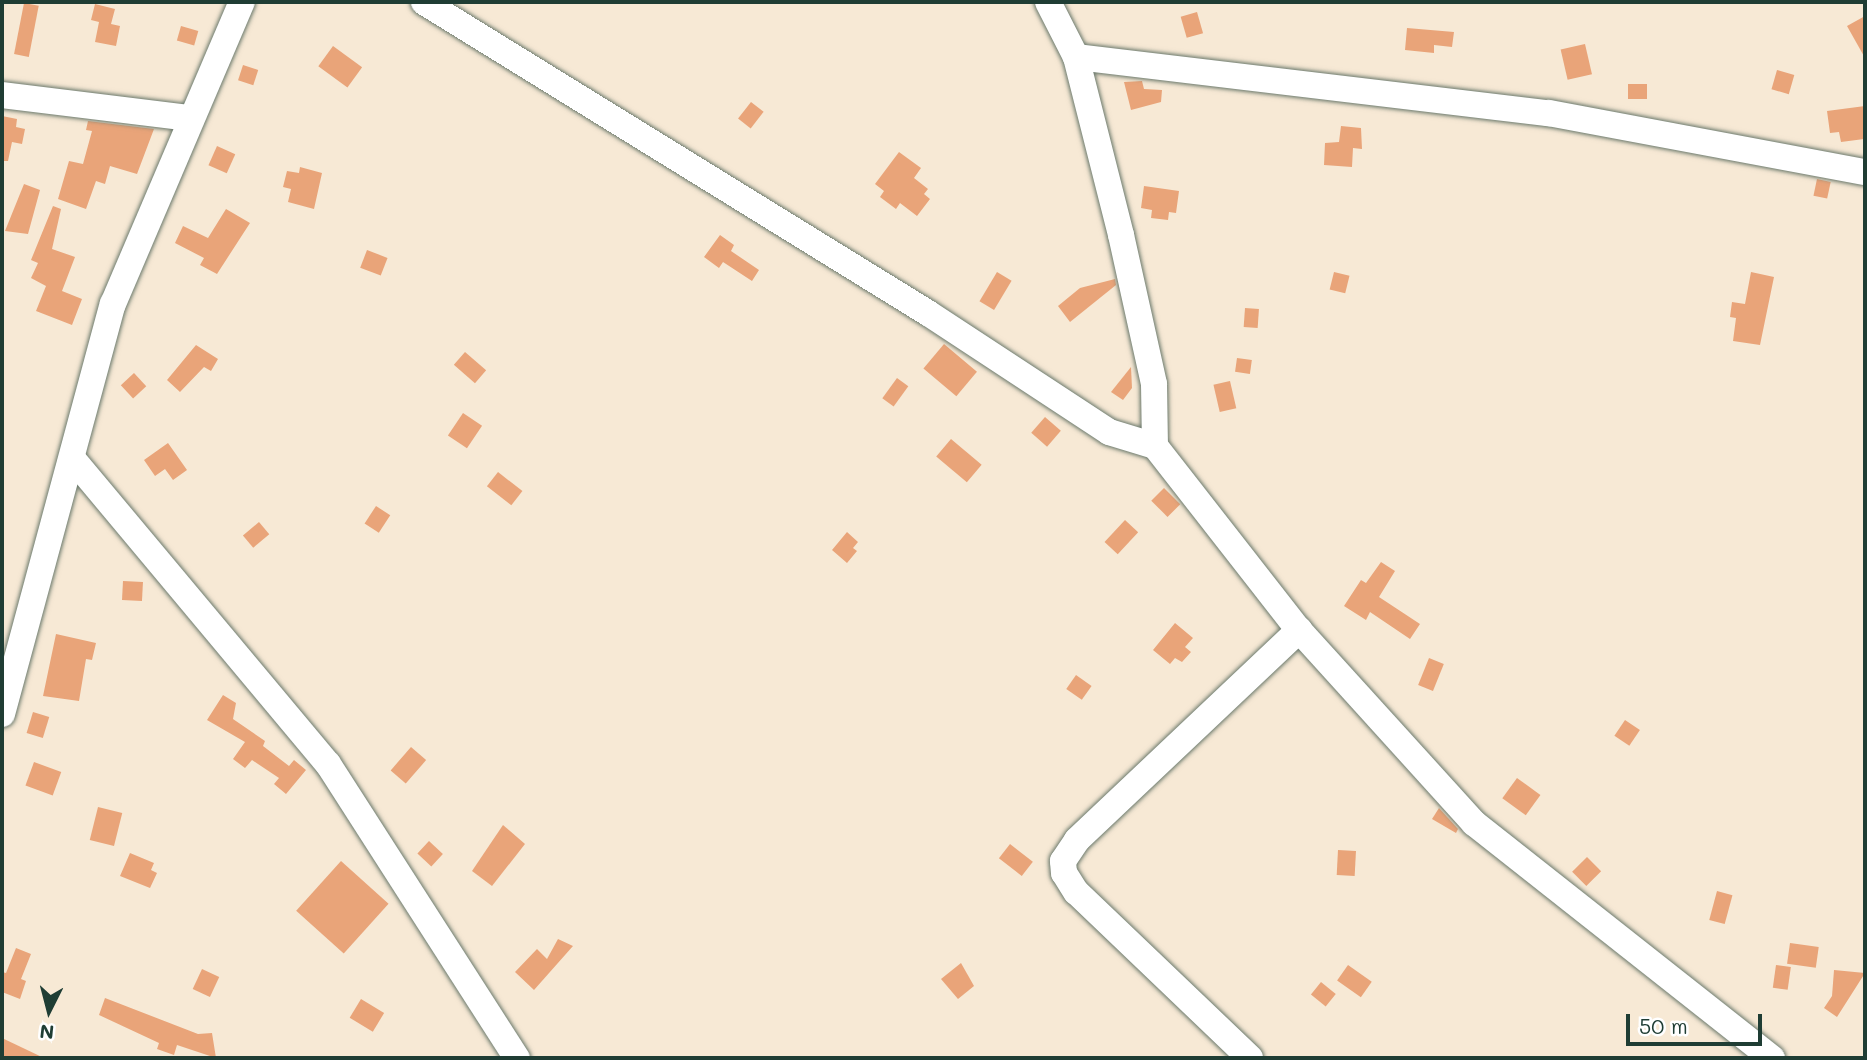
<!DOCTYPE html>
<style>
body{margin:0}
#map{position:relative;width:1867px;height:1060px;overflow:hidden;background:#f7e9d5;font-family:Mali,sans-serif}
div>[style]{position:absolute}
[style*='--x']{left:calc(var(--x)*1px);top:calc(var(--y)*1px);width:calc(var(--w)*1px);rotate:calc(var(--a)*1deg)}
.building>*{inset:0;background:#e9a479;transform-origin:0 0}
.roads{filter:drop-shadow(0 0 2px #6b796c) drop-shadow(0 0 2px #6b796c)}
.minor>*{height:26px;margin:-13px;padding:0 13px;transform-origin:13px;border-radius:13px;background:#fff}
span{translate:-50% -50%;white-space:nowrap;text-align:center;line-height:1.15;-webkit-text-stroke:5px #fff;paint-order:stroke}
.frame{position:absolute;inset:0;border:4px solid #1f3d34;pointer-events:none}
.north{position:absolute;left:14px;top:976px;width:70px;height:70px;-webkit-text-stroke:5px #fff;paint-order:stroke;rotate:186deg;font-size:19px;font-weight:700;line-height:28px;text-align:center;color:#1f3d34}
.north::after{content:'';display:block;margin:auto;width:24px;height:32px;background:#1f3d34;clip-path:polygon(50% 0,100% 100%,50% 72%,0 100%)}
.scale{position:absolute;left:1626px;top:1014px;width:136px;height:32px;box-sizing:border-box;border:4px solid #1f3d34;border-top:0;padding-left:9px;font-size:21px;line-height:24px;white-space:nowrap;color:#1f3d34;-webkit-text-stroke:5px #fff;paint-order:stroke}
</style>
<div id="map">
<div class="building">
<i style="left:24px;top:3px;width:15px;height:52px;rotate:11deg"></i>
<i style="clip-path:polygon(95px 4px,115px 9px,111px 24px,120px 26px,116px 46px,95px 42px,99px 22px,91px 20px)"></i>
<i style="left:1197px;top:12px;width:22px;height:17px;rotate:74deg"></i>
<i style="clip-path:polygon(1865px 16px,1865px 58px,1847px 26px)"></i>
<i style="left:181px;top:26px;width:18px;height:15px;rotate:16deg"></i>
<i style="clip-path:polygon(1407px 28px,1454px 32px,1452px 47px,1434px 45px,1434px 53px,1405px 50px)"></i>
<i style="left:1585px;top:44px;width:31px;height:25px;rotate:77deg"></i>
<i style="left:333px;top:46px;width:36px;height:25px;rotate:36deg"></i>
<i style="left:243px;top:65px;width:16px;height:16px;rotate:18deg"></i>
<i style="left:1777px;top:70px;width:18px;height:20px;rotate:16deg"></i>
<i style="clip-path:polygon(1142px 81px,1144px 89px,1162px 90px,1161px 102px,1131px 110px,1124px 82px)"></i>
<i style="left:1628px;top:84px;width:19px;height:15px"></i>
<i style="left:751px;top:102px;width:16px;height:21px;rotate:38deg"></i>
<i style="clip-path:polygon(1865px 106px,1864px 139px,1841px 142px,1839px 132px,1830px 133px,1827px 111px)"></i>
<i style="clip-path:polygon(2px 116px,17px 119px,16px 127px,25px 129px,22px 144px,12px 142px,8px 161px,2px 161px)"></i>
<i style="clip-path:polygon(88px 121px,154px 129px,137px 174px,110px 166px,105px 184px,96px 181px,86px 209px,58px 199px,69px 161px,83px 164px,92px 131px,86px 130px)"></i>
<i style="clip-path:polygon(1341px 126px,1361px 128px,1362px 149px,1353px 148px,1352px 167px,1324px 165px,1325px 143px,1339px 142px)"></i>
<i style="left:217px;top:146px;width:20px;height:21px;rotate:24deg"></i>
<i style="clip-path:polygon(899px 152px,921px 168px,914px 178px,928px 189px,924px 194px,930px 199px,917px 216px,900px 203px,896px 209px,880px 197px,884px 191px,875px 184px)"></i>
<i style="clip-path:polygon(300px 167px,322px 173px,314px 209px,288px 202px,291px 189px,283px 187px,287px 171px,299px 173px)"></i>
<i style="left:1817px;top:179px;width:14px;height:17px;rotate:12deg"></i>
<i style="clip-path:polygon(24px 184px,40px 190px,28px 234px,5px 231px)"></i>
<i style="clip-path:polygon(1144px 186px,1179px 191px,1176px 213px,1169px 212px,1168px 220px,1151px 218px,1152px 210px,1141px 208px)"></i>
<i style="clip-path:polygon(53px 206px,61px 209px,52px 249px,75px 257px,62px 291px,82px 299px,72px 325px,36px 311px,46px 286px,31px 278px,38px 263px,31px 260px)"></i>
<i style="clip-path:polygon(226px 209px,250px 223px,217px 274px,200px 265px,204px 258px,175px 243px,183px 226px,208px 238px)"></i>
<i style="clip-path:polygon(720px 235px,734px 245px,731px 251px,759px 270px,752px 281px,723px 262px,719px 268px,704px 257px)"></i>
<i style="left:367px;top:250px;width:22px;height:19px;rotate:21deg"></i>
<i style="left:997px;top:272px;width:17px;height:34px;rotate:31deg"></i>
<i style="left:1334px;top:272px;width:16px;height:18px;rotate:14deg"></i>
<i style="clip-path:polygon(1751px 272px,1774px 277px,1760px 345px,1733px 341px,1736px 318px,1730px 317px,1732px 302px,1745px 304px)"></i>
<i style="clip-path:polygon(1115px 279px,1116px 285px,1070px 322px,1058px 306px,1080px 288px)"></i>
<i style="left:1245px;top:308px;width:14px;height:19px;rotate:4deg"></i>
<i style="left:944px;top:344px;width:43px;height:32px;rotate:40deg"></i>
<i style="clip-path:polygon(196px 345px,218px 359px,211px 371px,204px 367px,180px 392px,167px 380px)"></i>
<i style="left:465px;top:352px;width:28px;height:17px;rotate:41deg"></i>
<i style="left:1237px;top:358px;width:15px;height:14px;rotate:8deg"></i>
<i style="clip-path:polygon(1131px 367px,1132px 388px,1123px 400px,1111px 392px)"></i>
<i style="left:134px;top:373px;width:18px;height:18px;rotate:47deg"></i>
<i style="left:897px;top:378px;width:14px;height:25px;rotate:36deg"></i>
<i style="left:1230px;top:381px;width:28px;height:17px;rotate:77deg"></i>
<i style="left:463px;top:413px;width:23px;height:27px;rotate:34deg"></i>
<i style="left:1045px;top:417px;width:21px;height:21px;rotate:41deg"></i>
<i style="left:951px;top:439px;width:40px;height:23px;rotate:40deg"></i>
<i style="clip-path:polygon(168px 443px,187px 470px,173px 480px,165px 469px,155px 476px,144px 460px)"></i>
<i style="left:498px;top:472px;width:31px;height:18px;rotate:38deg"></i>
<i style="left:1164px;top:488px;width:23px;height:18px;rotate:45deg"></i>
<i style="left:376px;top:506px;width:17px;height:21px;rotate:33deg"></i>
<i style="left:1125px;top:520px;width:18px;height:30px;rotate:43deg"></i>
<i style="left:259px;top:522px;width:16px;height:21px;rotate:50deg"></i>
<i style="clip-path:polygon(847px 532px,858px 542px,853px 548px,857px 551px,847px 563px,832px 550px)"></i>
<i style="clip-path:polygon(1381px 562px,1395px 571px,1379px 597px,1420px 624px,1410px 639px,1370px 612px,1366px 620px,1344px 606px,1361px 580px,1366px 583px)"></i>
<i style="left:123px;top:581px;width:20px;height:19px;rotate:3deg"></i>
<i style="clip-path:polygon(1175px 623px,1193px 638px,1185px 647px,1191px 652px,1182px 662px,1175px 658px,1170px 664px,1153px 650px)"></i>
<i style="clip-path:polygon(56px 634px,96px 643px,92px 660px,86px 659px,79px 701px,43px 696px)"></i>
<i style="left:1429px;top:658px;width:16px;height:29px;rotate:22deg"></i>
<i style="left:1076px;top:675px;width:19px;height:17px;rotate:35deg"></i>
<i style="clip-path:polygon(223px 695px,236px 703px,233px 719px,265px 741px,263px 746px,289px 766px,294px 760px,306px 770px,286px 794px,274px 784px,279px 778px,252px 760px,245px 768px,233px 759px,245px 742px,207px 720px)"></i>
<i style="left:33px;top:712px;width:17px;height:22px;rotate:17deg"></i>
<i style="left:1625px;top:720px;width:18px;height:19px;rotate:34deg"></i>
<i style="left:411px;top:747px;width:20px;height:31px;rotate:41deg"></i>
<i style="left:34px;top:762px;width:29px;height:25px;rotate:20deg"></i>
<i style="left:1517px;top:778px;width:29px;height:25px;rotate:36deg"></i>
<i style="left:98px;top:807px;width:25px;height:34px;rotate:14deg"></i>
<i style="clip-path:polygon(1439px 808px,1458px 829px,1456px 833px,1432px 819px)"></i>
<i style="clip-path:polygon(503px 825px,525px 844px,492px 886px,472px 871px)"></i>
<i style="left:429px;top:841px;width:19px;height:17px;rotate:43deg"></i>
<i style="left:1010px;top:844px;width:29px;height:18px;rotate:38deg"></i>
<i style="left:1338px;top:850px;width:18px;height:25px;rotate:3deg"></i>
<i style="clip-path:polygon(130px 853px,154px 863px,151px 870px,157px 873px,150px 888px,120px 876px)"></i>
<i style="left:1587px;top:857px;width:20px;height:21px;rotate:45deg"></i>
<i style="left:341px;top:861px;width:64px;height:67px;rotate:42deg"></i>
<i style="left:1717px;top:891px;width:16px;height:30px;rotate:15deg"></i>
<i style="clip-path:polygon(558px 939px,573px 946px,534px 990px,515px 972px,537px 949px,547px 959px)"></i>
<i style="left:1790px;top:943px;width:29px;height:21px;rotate:8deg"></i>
<i style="clip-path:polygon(16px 948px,31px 954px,21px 979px,26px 981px,20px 999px,2px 992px,2px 972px,6px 973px)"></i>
<i style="clip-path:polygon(961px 963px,974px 986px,958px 999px,941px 979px)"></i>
<i style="left:1348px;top:965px;width:29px;height:19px;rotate:35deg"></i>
<i style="left:1776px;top:965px;width:15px;height:23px;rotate:8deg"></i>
<i style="left:202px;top:969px;width:19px;height:22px;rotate:25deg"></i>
<i style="clip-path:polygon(1834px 970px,1865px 973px,1837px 1017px,1824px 1008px,1832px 996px)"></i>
<i style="left:1321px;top:982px;width:19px;height:16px;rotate:39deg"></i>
<i style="clip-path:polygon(105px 998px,198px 1034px,212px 1033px,216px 1058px,177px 1045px,174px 1055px,157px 1049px,159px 1043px,99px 1015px)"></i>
<i style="left:361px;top:999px;width:27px;height:22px;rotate:31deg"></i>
<i style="clip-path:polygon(2px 1038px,44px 1058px,2px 1058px)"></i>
</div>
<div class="roads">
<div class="minor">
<i style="--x:424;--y:2;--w:592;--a:31.68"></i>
<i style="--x:928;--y:313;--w:217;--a:33.3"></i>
<i style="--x:1109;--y:432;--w:48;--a:16.9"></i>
<i style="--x:1155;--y:446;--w:234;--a:52"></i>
<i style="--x:1299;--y:630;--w:261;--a:47.8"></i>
<i style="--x:1474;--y:823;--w:380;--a:38.3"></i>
<i style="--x:1048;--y:2;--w:62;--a:63"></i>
<i style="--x:1076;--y:57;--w:184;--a:75.8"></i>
<i style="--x:1121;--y:235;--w:153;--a:77.5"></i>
<i style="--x:1154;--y:384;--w:62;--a:89.1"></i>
<i style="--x:1076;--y:57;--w:476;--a:6.8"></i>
<i style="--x:1549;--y:113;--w:321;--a:10.6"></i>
<i style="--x:2;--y:95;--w:189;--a:7"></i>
<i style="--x:72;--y:458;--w:399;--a:50.1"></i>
<i style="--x:328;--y:764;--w:350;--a:57.3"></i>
<i style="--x:2;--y:714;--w:425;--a:-74.9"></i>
<i style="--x:113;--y:304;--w:328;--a:-66.9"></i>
<i style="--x:1250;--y:1058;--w:240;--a:-136.3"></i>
<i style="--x:1076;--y:892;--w:22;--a:-122"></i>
<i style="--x:1064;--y:873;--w:12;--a:-95"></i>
<i style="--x:1063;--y:861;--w:25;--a:-56"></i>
<i style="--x:1077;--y:840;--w:306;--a:-43.4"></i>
</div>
</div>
<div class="frame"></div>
<div class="north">N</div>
<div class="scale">50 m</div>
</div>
